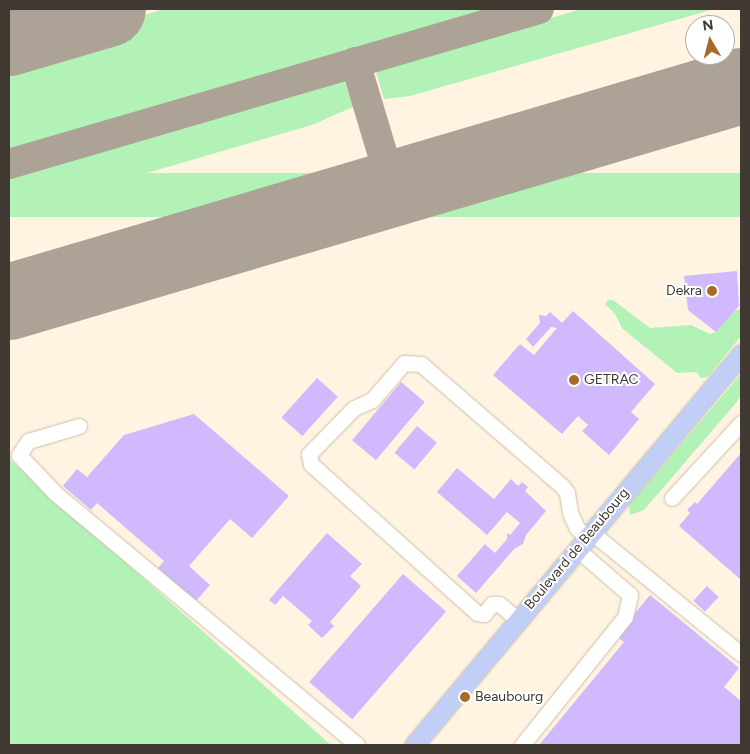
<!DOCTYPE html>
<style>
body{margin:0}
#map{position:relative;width:750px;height:754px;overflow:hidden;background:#fff3e1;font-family:Figtree,sans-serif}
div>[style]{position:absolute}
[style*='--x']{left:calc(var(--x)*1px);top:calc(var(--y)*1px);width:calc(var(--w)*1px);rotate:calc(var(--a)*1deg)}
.green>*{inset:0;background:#b2f2b7;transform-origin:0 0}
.taxiway>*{height:30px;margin:-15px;padding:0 15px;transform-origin:15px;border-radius:15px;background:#aca295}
.runway>*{height:76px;margin:-38px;padding:0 38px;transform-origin:38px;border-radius:38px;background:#aca295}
.building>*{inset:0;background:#d1b9fd;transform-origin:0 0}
.roads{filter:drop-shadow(0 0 1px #cdbfaa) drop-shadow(0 0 1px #cdbfaa)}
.minor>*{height:15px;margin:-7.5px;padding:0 7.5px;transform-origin:7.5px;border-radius:7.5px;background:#fff}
.major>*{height:19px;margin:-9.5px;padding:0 9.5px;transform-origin:9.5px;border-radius:9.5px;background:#c1cef6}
.dots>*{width:14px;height:14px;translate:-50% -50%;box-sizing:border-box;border:2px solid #fff;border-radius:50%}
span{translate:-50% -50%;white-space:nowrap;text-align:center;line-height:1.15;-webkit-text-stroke:4px #fff;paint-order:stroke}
.poi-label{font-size:14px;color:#3f3931}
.right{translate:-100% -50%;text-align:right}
.left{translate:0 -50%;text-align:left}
.street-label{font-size:14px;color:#3f3931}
.frame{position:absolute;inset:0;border:10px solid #3f3931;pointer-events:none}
.north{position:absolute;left:685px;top:15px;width:50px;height:50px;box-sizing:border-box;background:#fff;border:1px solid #b2b0ad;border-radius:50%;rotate:352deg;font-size:14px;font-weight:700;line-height:20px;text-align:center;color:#3f3931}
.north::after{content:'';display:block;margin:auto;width:18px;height:22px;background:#a46c28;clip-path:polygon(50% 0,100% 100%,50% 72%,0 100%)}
</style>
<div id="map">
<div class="green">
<i style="clip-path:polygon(164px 9px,500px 9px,9px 153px,9px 55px)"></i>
<i style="clip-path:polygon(581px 9px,714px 9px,410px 96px,384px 99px,376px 71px)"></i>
<i style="clip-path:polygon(344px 80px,353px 107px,312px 125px,9px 213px,9px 178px)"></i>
<i style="left:741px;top:173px;width:44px;height:763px;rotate:90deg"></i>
<i style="clip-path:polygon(608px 300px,613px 300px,650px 328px,691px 325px,710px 334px,716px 332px,733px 311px,741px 309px,741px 336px,708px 377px,701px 378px,696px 372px,677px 373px,622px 328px,615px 314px,605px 304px)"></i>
<i style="clip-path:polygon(741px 374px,741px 395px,736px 403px,644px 510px,630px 515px,629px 505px)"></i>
<i style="clip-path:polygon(9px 459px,331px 745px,9px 745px)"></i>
</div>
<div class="taxiway">
<i style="--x:355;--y:62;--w:133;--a:73.3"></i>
<i style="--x:9;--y:164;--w:552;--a:-16.3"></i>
</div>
<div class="runway">
<i style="--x:9;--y:38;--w:103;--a:-16.3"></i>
<i style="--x:9;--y:302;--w:763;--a:-16.44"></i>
</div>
<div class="building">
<i style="clip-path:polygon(737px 271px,739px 306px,716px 332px,688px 310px,684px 276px)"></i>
<i style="clip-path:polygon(573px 311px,655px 384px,631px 412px,639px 419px,609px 455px,582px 431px,588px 425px,578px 416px,562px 434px,493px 375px,520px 344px,534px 355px,557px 328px,551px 327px,533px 347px,526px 339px,540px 323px,539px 315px,546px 316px,550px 312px,562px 323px)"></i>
<i style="left:317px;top:378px;width:28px;height:53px;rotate:42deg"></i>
<i style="left:401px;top:382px;width:31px;height:76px;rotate:40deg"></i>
<i style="clip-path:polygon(194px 414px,289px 496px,252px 538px,230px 519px,189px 566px,210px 585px,196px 601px,158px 568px,164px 561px,97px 503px,91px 510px,63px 486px,77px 469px,87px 477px,124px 435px)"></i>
<i style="left:417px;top:426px;width:26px;height:35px;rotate:40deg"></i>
<i style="clip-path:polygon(741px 453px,741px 580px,679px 526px,690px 513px,687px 510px,695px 502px,697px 504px)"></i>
<i style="clip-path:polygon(457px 468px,494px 499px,511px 479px,518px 486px,522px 482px,528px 487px,525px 491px,546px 511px,526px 535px,523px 544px,514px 549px,476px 593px,457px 576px,485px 544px,495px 553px,507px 539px,507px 533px,510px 535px,520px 523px,507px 512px,487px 535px,437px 492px)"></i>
<i style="clip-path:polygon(327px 533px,362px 564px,350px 576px,361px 586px,330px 622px,334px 626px,322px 638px,308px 625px,312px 621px,283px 596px,275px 605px,269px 600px)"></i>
<i style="left:403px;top:574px;width:57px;height:143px;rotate:41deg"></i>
<i style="left:707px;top:586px;width:16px;height:20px;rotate:43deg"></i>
<i style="clip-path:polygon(650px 595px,739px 668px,724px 687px,741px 701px,741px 745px,539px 745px,624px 642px,616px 636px)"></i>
</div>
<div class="roads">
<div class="minor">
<i style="--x:79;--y:426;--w:53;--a:163.6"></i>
<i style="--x:28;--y:441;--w:17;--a:123"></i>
<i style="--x:19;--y:455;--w:52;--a:46.5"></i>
<i style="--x:55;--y:493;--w:393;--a:39.8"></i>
<i style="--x:672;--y:498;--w:102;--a:-47.4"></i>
<i style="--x:591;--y:532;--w:193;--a:39.1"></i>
<i style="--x:517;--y:619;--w:23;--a:-140"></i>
<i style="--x:499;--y:604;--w:7;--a:180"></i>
<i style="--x:492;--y:604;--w:13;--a:129"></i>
<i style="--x:484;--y:614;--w:7;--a:-172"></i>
<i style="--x:477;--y:613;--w:223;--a:-138.1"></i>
<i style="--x:311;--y:464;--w:10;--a:-101"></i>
<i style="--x:309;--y:454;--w:64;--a:-45.6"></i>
<i style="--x:354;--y:408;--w:20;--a:-24"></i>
<i style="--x:372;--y:400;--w:49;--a:-49.1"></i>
<i style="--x:404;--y:363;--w:17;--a:3"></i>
<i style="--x:421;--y:364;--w:186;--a:40.9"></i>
<i style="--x:562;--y:486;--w:9;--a:54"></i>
<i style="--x:567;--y:493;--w:20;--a:81"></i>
<i style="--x:570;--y:513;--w:17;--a:65"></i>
<i style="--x:577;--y:528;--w:13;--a:42"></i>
<i style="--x:522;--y:745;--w:164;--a:-51.2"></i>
<i style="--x:625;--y:617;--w:23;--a:-77"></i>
<i style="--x:630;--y:595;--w:70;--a:-139"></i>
</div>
<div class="major">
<i style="--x:414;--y:745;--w:510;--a:-50.09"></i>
</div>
</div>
<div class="dots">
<i style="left:712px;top:291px;background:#a46c28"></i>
<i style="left:574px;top:380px;background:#a46c28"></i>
<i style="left:465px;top:697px;background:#a46c28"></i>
</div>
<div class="poi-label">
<span class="right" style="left:702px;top:291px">Dekra</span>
<span class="left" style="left:584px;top:380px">GETRAC</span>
<span class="left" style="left:475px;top:697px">Beaubourg</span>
</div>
<div class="street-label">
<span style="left:577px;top:549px;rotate:-50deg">Boulevard de Beaubourg</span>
</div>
<div class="frame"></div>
<div class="north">N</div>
</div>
